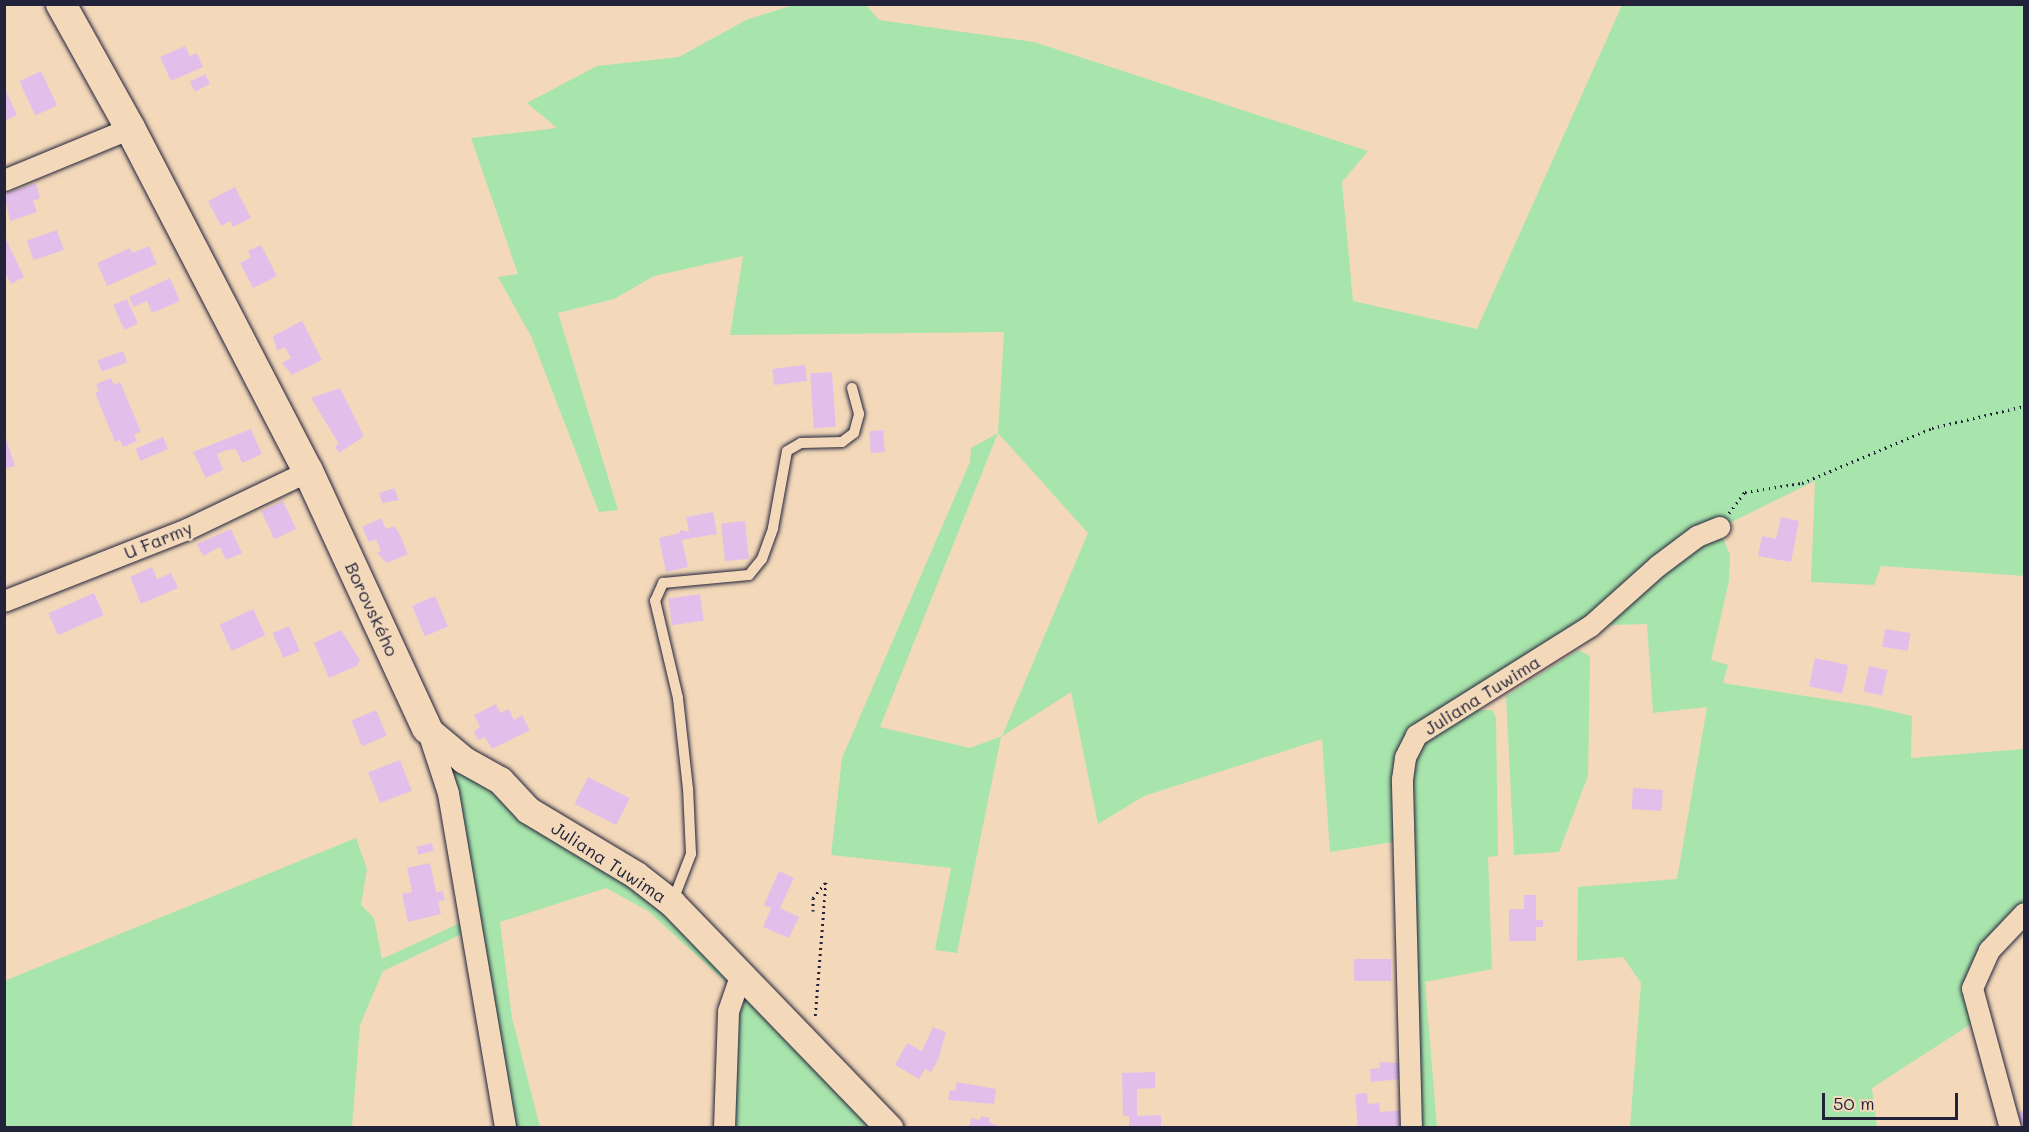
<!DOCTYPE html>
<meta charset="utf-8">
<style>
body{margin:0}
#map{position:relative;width:2029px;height:1132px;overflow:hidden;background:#f3d9ba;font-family:Mali,sans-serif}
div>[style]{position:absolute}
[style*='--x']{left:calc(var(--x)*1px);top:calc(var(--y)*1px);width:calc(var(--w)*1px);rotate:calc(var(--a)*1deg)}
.green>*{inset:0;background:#a8e5ac}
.building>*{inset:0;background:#e2bfea;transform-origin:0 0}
.path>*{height:3px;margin-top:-1.5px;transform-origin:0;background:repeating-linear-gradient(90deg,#22223b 0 1.5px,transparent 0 6px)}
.roads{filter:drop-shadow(0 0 2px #22223b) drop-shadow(0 0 2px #22223b)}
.service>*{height:10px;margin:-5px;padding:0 5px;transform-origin:5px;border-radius:5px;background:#f3d9ba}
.minor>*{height:21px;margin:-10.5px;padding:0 10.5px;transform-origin:10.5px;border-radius:10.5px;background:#f3d9ba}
.tertiary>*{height:27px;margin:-13.5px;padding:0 13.5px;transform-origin:13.5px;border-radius:13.5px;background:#f3d9ba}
.secondary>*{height:30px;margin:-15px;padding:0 15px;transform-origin:15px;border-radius:15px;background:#f3d9ba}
span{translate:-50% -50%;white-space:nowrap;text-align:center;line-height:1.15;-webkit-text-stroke:5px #f3d9ba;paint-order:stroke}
.street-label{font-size:18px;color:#22223b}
.frame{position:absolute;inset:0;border:6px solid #22223b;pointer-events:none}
.scale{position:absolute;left:1822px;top:1093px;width:136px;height:27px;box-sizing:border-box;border:3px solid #22223b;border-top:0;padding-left:8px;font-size:18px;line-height:21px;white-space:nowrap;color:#22223b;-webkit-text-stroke:4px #f3d9ba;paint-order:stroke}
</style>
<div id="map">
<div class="green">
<i style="clip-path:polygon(evenodd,793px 5px,866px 5px,879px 20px,1034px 42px,1368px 151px,1342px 182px,1353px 301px,1477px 329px,1622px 5px,2024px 5px,2024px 576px,1881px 566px,1874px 585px,1811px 582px,1815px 481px,1707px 534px,1723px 538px,1730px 555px,1729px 581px,1711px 660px,1728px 665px,1723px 683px,1869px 706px,1912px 716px,1911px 758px,2024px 749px,2024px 907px,1989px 950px,1971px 1024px,1872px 1088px,1877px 1127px,1630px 1127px,1641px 983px,1623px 957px,1577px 961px,1578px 887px,1677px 879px,1707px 707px,1653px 713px,1647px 624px,1608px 625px,1664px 566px,1576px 632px,1405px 735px,1393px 842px,1330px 852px,1322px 739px,1144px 796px,1098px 824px,1071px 692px,1001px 737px,957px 953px,935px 950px,951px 868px,831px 855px,842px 758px,970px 462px,971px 448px,998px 433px,1004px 332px,730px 335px,743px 256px,654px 276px,614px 299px,558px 313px,618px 510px,599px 512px,531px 336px,498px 277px,518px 274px,471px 138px,557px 128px,527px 103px,597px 66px,679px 57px,746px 20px,793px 5px,998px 433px,1088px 533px,1002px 736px,970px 748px,880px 727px,998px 433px)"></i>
<i style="clip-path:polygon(1578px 650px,1590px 656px,1588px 776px,1559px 852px,1514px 855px,1506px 696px)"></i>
<i style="clip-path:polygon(1467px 710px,1492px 710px,1496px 717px,1498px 856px,1488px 857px,1492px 969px,1425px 982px,1437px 1127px,1418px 1127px,1411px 770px,1420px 738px)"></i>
<i style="clip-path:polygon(451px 757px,466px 774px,530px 822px,622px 877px,706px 951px,729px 985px,648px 911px,606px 888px,500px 922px,512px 1018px,540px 1127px,514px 1127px)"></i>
<i style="clip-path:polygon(356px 838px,367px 869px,361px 905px,374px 918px,382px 959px,460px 923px,464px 933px,383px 971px,360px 1025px,352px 1127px,5px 1127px,4px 981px)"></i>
<i style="clip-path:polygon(747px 996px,877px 1128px,732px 1128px,736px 1011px)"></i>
</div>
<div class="building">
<i style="clip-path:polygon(185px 46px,190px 56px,197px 53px,203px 67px,171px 81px,160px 57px)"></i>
<i style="left:41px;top:71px;width:38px;height:24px;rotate:65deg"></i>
<i style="left:205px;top:74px;width:11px;height:17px;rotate:63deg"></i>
<i style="clip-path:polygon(4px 87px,17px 115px,4px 121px)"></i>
<i style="clip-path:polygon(36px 183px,40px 198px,33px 201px,37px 212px,10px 221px,4px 194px)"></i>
<i style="clip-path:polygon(235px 187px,251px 218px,233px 227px,230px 221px,221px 226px,208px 201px)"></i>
<i style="left:57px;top:230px;width:21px;height:32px;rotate:71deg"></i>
<i style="clip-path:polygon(5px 237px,24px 277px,11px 284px,4px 271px)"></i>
<i style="clip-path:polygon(261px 245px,277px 276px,253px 288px,240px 263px,251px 257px,248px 251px)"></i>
<i style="clip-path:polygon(149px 246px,157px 264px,107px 286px,97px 263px,130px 248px,132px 253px)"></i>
<i style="clip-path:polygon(170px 278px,180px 301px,152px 313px,147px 301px,133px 307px,129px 297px)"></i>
<i style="left:127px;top:299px;width:27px;height:15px;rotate:66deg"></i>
<i style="clip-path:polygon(302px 321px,322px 360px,292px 375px,282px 363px,291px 358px,288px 353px,285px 347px,277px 351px,273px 336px)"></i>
<i style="left:123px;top:351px;width:12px;height:27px;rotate:70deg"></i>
<i style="left:805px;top:365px;width:16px;height:33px;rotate:83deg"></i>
<i style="left:832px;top:372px;width:55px;height:22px;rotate:86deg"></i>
<i style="clip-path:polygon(111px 378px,114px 385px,120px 382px,141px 432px,134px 434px,137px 441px,123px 447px,120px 440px,115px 442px,95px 393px,99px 391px,96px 384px)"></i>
<i style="clip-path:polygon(340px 388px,364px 436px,339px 453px,335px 446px,339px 444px,311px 398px)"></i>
<i style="clip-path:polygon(251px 429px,262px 454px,242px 463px,236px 449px,227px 450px,217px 454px,223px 470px,206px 478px,193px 452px)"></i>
<i style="left:883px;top:430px;width:22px;height:14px;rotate:85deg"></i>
<i style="clip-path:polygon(4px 433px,15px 466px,4px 469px)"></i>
<i style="left:163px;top:437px;width:13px;height:30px;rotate:67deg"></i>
<i style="clip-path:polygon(394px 488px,399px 500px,382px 503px,379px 493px)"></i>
<i style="left:283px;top:501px;width:31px;height:24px;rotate:65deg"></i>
<i style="clip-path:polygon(713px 512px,717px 534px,682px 540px,688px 567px,666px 572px,659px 538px,680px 533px,680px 530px,689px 532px,686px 517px)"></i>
<i style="clip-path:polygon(1781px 517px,1799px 521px,1791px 562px,1758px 556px,1762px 536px,1776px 539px)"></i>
<i style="clip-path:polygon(381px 518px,386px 529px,394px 526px,398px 531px,408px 554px,387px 563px,377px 553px,381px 551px,376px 539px,369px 542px,362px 527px)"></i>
<i style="left:745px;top:521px;width:38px;height:24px;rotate:84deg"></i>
<i style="clip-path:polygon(231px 529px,242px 553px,226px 560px,220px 547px,203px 556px,197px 544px)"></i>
<i style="clip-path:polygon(152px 567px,157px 579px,171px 573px,178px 588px,141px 604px,130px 577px)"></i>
<i style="left:94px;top:593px;width:24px;height:50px;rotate:66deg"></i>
<i style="left:700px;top:594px;width:27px;height:32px;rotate:82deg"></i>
<i style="left:435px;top:596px;width:33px;height:25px;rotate:67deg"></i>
<i style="left:253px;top:609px;width:29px;height:37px;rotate:65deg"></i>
<i style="left:289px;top:626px;width:27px;height:18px;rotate:66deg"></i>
<i style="left:1885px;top:629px;width:26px;height:18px;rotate:9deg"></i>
<i style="clip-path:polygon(341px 630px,360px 660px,357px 666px,329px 678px,314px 643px)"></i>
<i style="left:1815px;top:658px;width:34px;height:29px;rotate:12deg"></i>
<i style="left:1869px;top:666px;width:19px;height:26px;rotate:12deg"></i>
<i style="clip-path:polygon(496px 704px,500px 713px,509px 709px,514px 720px,522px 715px,530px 730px,492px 749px,485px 737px,478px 740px,474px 731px,480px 727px,474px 715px)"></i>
<i style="left:376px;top:710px;width:28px;height:27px;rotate:67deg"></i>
<i style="left:400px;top:760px;width:33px;height:34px;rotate:69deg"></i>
<i style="left:588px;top:777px;width:47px;height:30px;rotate:27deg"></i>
<i style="left:1633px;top:788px;width:30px;height:21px;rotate:4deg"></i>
<i style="left:432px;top:843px;width:8px;height:16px;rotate:76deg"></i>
<i style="clip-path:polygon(430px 863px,436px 892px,443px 891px,445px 900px,438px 901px,441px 914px,408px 922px,402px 894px,412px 892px,407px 868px)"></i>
<i style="clip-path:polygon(779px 871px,794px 878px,780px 908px,799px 917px,789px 938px,763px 927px,771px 908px,764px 905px)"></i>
<i style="clip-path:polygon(1524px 895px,1536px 895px,1536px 920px,1543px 920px,1543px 927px,1536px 927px,1536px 941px,1509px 941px,1509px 909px,1524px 909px)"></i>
<i style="left:1391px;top:959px;width:22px;height:37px;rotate:90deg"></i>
<i style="clip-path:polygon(933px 1027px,946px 1032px,938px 1060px,931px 1072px,925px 1069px,919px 1079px,895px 1065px,907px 1043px,922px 1051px)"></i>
<i style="clip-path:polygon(1379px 1062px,1400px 1063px,1401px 1079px,1371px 1082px,1370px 1069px,1380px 1068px)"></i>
<i style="clip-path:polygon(1155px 1072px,1155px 1088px,1137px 1089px,1137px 1116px,1161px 1115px,1161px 1128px,1129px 1128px,1129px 1116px,1123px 1116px,1122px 1073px)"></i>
<i style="clip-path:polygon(957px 1082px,996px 1089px,994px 1104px,948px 1100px,950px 1090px,955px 1091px)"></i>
<i style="clip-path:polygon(1367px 1093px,1368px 1104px,1379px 1103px,1380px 1112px,1404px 1110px,1405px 1128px,1358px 1128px,1355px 1094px)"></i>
<i style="clip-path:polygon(2024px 1111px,2024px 1125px,2021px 1126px,2019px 1112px)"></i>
<i style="clip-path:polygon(981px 1116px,990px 1118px,989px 1122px,1002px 1128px,969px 1128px,971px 1118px,980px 1120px)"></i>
</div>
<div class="path">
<i style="--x:1729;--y:513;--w:26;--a:-53"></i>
<i style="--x:1745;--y:492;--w:58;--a:-9"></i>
<i style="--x:1802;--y:483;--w:141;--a:-22.9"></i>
<i style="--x:1932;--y:428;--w:95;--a:-13.4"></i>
<i style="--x:813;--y:911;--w:13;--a:-90"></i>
<i style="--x:813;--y:898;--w:21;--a:-51"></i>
<i style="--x:826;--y:882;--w:136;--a:94.6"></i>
</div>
<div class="roads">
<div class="service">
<i style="--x:672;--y:903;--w:53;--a:-68.8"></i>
<i style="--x:691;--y:854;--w:65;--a:-92.6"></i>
<i style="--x:688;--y:789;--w:92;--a:-96.3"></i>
<i style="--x:678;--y:698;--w:100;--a:-103.3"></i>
<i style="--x:655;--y:601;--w:20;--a:-66"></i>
<i style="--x:663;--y:583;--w:86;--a:-5.3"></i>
<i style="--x:749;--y:575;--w:21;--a:-51"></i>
<i style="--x:762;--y:559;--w:33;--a:-70"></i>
<i style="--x:773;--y:528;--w:78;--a:-79.7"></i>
<i style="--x:787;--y:451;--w:16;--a:-30"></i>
<i style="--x:801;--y:443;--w:41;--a:-1.4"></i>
<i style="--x:842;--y:442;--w:15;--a:-37"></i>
<i style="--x:854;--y:433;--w:20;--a:-75"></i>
<i style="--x:859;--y:414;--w:27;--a:-105"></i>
</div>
<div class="minor">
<i style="--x:4;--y:180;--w:136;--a:-22.4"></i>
<i style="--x:4;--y:601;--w:197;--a:-21.5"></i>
<i style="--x:187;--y:529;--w:134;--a:-25.6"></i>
<i style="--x:427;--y:729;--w:67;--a:71.8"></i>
<i style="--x:448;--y:793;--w:340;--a:80.3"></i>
<i style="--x:724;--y:1128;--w:117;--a:-88"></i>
<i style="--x:728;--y:1011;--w:39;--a:-71"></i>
<i style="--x:1411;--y:1128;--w:349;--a:-91.5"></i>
<i style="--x:1402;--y:779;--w:22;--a:-82"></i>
<i style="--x:1405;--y:757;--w:25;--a:-63"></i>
<i style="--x:1416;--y:735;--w:205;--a:-32.1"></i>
<i style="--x:1590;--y:626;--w:90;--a:-41.8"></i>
<i style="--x:1657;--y:566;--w:50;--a:-36.9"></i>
<i style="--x:1697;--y:536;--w:24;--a:-22"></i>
<i style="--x:2010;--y:1128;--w:145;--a:-105.2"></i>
<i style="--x:1972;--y:988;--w:42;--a:-65.9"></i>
<i style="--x:1989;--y:950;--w:51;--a:-46.6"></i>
</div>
<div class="tertiary">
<i style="--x:427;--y:729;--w:48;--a:40"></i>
<i style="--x:464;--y:760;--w:41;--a:29.1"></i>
<i style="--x:500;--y:780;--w:41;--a:47"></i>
<i style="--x:528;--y:810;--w:126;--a:31"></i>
<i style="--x:636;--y:875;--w:46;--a:37.9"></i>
<i style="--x:672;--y:903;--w:313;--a:46"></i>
</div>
<div class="secondary">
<i style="--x:61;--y:4;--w:142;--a:60.9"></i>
<i style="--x:130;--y:128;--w:386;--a:62.6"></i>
<i style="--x:308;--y:471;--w:284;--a:65.2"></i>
</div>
</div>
<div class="street-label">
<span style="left:158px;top:540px;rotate:-22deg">U Farmy</span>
<span style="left:372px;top:609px;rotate:65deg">Borovského</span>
<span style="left:1482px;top:695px;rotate:-32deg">Juliana Tuwima</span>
<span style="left:609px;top:862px;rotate:33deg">Juliana Tuwima</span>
</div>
<div class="frame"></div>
<div class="scale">50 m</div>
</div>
